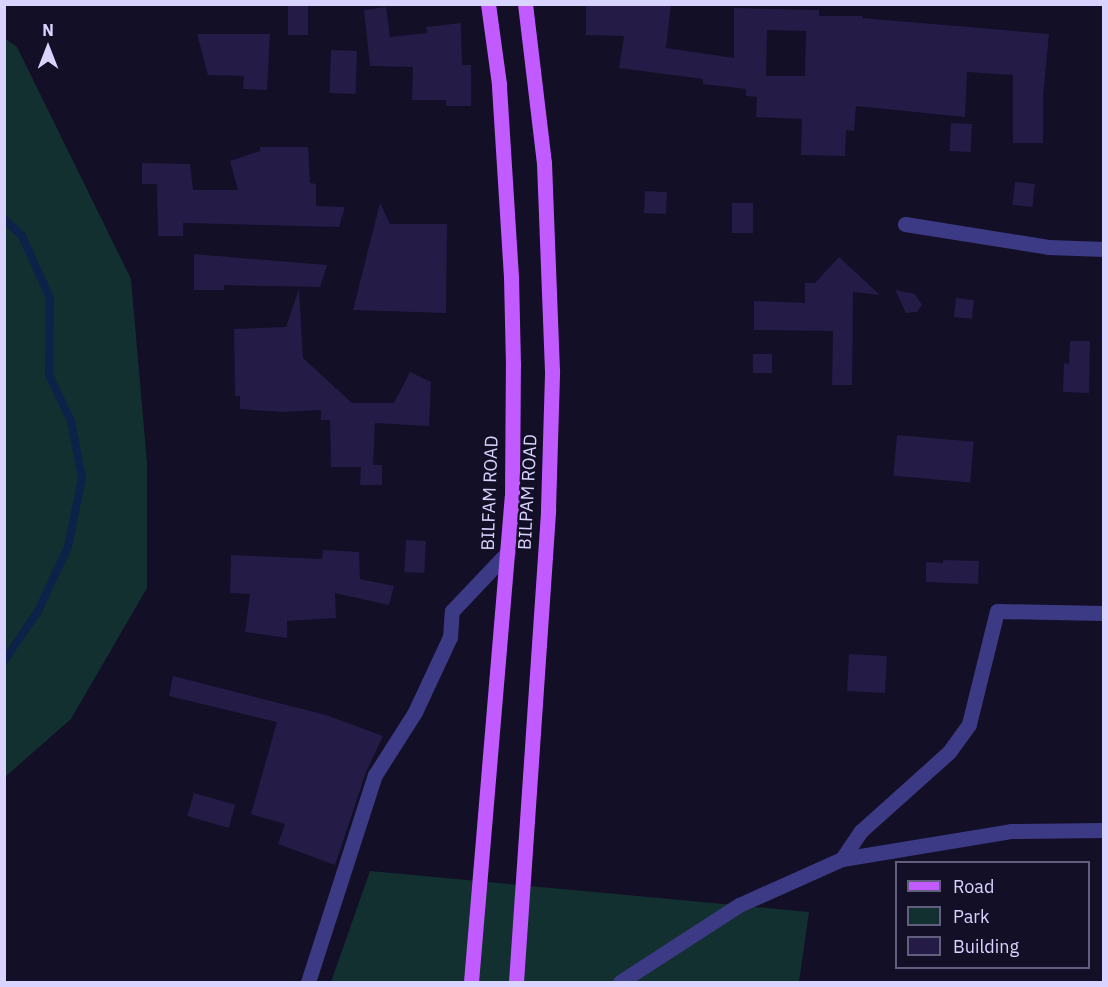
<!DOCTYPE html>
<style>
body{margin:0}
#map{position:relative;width:1108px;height:987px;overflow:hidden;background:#130f26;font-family:"IBM Plex Sans",sans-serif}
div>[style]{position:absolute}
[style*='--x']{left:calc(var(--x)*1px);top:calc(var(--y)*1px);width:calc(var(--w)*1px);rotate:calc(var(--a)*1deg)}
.green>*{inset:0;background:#12302f}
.stream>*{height:8px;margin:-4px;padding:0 4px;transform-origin:4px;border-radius:4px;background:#0c2248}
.building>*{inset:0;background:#241b47;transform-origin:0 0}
.minor>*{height:15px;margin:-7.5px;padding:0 7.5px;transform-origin:7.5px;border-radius:7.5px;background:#3d3a85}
.primary>*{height:15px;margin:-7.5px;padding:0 7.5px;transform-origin:7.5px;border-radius:7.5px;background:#c25bff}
span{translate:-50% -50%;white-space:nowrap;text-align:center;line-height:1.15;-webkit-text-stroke:4.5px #130f26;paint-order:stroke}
.street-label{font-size:18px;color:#d9d4ff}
.frame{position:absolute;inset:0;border:6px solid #d9d4ff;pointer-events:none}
.legend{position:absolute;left:895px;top:861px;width:195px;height:108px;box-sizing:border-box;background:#130f26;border:2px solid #625e7d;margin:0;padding:8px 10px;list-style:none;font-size:18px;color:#d9d4ff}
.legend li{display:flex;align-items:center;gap:12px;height:30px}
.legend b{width:30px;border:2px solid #625e7d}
.north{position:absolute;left:18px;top:18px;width:60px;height:60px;-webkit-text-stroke:4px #130f26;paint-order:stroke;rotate:0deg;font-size:16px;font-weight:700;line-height:24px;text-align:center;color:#d9d4ff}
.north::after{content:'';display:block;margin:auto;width:21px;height:27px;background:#d9d4ff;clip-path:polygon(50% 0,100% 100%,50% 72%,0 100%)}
</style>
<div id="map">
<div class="green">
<i style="clip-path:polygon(4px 38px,17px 47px,131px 279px,147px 463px,147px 588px,71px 719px,5px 777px)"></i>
<i style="clip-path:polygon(370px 871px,809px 912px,799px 982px,331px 982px)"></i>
</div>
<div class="stream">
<i style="--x:4;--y:219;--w:25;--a:43"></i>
<i style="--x:22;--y:236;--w:68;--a:65.7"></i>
<i style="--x:50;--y:298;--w:77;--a:90.7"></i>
<i style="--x:49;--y:375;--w:51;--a:64.4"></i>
<i style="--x:71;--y:421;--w:58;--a:79.1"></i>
<i style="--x:82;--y:478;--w:70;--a:101.5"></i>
<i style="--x:68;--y:547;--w:71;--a:115.1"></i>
<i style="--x:38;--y:611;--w:60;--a:124.2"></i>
</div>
<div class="building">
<i style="left:288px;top:4px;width:20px;height:31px"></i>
<i style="clip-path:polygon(evenodd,586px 4px,671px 4px,666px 48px,734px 58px,734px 8px,819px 10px,819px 16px,862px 16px,862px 18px,1049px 34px,1043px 97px,1043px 143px,1013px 143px,1013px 75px,967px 72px,965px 117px,856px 106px,854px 131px,846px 130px,845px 156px,801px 155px,802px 119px,756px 117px,757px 97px,746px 96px,746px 89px,703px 84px,703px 79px,619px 68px,624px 36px,586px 35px,586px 4px,767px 30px,806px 31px,805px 76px,766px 76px,767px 30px)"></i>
<i style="clip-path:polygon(386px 7px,390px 37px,427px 33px,426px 27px,461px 23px,462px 65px,471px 65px,471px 106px,446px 106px,446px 100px,412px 100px,413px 67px,370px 66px,364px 10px)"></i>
<i style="clip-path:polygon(197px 34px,270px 34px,267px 90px,243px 89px,244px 76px,208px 75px)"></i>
<i style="left:331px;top:50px;width:26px;height:43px;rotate:2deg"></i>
<i style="left:951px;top:123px;width:21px;height:28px;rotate:3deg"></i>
<i style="clip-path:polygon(260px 147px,308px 147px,310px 183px,316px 184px,316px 206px,345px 207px,339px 227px,183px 223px,183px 236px,158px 236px,157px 184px,142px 184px,142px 163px,190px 164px,193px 190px,238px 190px,230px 161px,260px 151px)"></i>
<i style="left:1015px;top:182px;width:20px;height:23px;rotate:6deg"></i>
<i style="left:645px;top:191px;width:22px;height:22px;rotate:3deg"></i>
<i style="clip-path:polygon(380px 203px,390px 224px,447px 224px,446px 313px,353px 310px)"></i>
<i style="left:732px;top:203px;width:21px;height:30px"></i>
<i style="clip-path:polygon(194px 254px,327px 265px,320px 287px,224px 285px,224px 290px,194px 290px)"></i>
<i style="clip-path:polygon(839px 257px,880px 295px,853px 292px,852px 385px,832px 385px,833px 331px,754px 330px,754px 301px,805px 303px,805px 283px,815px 283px)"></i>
<i style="clip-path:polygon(299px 289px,303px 358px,352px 403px,394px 403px,410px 372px,431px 382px,429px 426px,375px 423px,373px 465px,382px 465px,382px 485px,360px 485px,361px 467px,331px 467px,330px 420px,321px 420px,321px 410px,282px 412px,240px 409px,240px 396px,235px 396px,234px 329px,286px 327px)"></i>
<i style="clip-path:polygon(895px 290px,915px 294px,922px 305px,917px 312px,906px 313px)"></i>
<i style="left:956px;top:298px;width:18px;height:19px;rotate:6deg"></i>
<i style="clip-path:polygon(1070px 341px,1090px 341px,1089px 393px,1063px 392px,1064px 363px,1069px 364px)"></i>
<i style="left:753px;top:354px;width:19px;height:19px"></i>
<i style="left:897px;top:435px;width:77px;height:41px;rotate:5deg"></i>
<i style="left:406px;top:540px;width:20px;height:32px;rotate:3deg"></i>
<i style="clip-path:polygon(323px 550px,359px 552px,360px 579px,394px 586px,389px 605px,335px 593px,336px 618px,287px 621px,287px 638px,245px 632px,250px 594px,230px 593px,231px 555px,322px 559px)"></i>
<i style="clip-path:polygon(943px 560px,979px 561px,978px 584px,926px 582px,926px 562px,943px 563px)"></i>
<i style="left:849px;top:654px;width:38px;height:37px;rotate:3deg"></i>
<i style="clip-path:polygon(173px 676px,326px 715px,383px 736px,366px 772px,335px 865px,278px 844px,285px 824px,251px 814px,277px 722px,169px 696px)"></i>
<i style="left:194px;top:793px;width:43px;height:24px;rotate:16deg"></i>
</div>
<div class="minor">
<i style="--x:905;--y:224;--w:145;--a:9.1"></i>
<i style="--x:1048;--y:247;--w:56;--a:2"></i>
<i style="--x:842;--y:859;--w:34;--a:-56"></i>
<i style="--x:861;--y:831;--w:118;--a:-41.9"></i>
<i style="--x:949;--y:752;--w:34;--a:-54"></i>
<i style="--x:969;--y:724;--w:116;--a:-76.1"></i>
<i style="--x:997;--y:611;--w:107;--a:1.1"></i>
<i style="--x:308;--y:982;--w:218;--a:-72.1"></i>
<i style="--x:375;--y:775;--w:75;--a:-57.6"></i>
<i style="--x:415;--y:712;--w:83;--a:-65"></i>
<i style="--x:450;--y:637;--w:26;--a:-86"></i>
<i style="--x:452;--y:611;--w:81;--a:-46.5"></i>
<i style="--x:620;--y:982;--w:142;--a:-32.9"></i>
<i style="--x:739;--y:905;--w:113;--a:-24.1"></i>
<i style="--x:842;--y:859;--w:171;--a:-9.4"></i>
<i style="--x:1011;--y:831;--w:93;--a:-0.6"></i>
</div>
<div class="primary">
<i style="--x:471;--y:982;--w:487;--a:-85.2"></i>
<i style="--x:512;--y:497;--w:132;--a:-89.6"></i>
<i style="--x:513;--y:365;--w:88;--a:-91.3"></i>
<i style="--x:511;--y:277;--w:193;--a:-93.6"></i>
<i style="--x:499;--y:84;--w:81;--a:-97.8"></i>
<i style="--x:516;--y:982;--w:474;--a:-86.1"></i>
<i style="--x:548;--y:509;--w:138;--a:-88.3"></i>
<i style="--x:552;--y:371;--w:208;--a:-92.2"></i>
<i style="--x:544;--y:163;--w:160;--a:-96.8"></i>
</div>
<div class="street-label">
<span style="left:528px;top:492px;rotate:-87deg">BILPAM ROAD</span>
<span style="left:490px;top:493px;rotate:-88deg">BILFAM ROAD</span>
</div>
<div class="frame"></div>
<ul class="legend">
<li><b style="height:8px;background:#c25bff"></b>Road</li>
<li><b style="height:16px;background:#12302f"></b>Park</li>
<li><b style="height:16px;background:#241b47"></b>Building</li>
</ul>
<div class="north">N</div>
</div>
